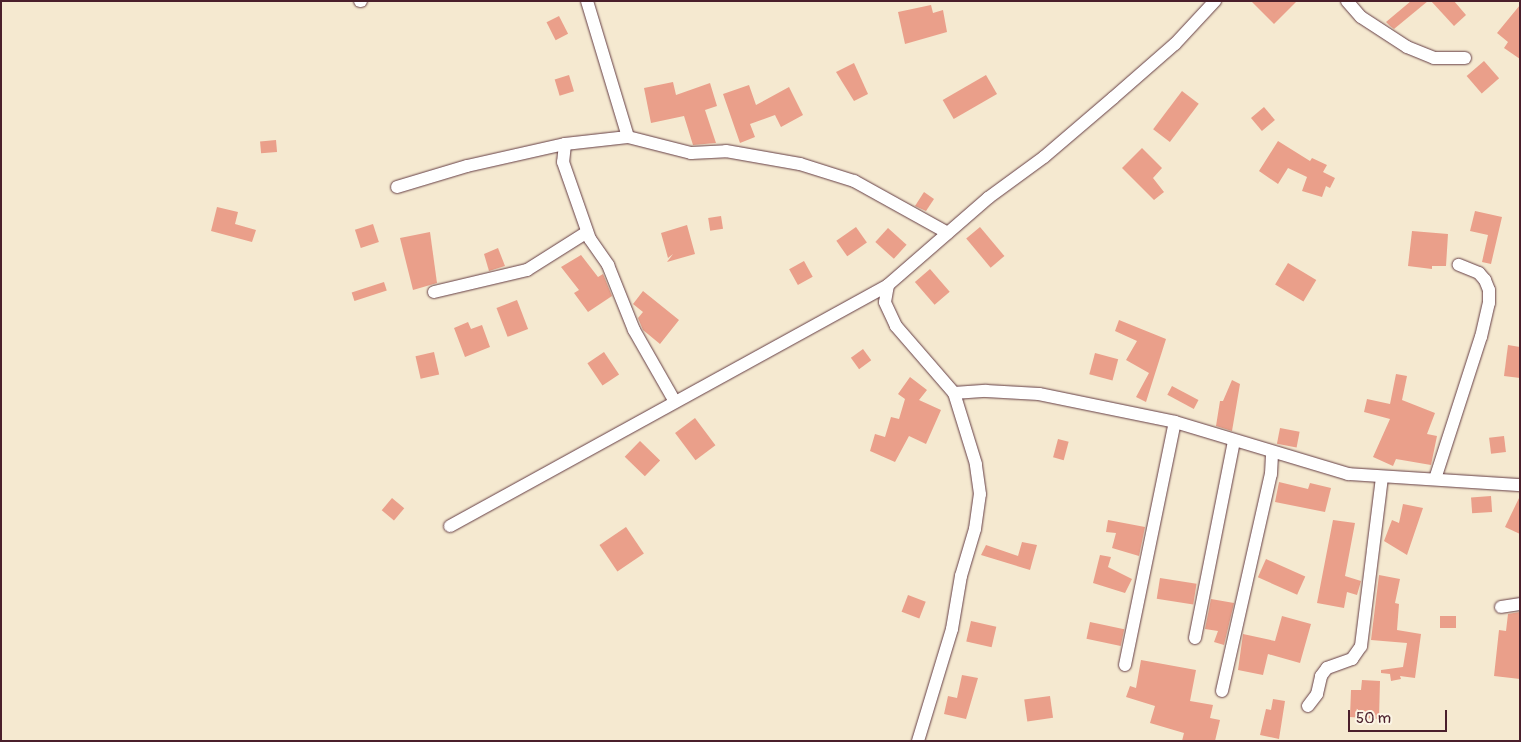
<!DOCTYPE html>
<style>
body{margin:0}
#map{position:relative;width:1521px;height:742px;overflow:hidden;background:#f5e9d0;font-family:Pangolin,sans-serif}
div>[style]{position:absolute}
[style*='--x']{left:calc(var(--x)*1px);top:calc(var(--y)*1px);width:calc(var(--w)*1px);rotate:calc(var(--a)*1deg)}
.building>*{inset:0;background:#ea9f8a;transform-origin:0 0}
.roads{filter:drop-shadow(0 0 1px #643d44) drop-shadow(0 0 1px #643d44)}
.minor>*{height:12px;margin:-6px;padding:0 6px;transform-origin:6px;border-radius:6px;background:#fff}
span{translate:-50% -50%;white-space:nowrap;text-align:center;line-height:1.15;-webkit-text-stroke:4px #fcf5e5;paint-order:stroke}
.frame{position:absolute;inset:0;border:2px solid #4a1f2b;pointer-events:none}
.scale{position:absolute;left:1348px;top:710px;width:99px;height:22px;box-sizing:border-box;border:2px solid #4a1f2b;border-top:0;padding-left:6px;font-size:15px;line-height:18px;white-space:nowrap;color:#4a1f2b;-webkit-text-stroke:4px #fcf5e5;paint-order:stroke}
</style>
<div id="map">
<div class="building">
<i style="clip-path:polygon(1251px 1px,1297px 1px,1274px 24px)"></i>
<i style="clip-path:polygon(1411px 1px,1428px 1px,1394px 29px,1390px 26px,1386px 22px)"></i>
<i style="clip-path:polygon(1431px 1px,1454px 1px,1466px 15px,1454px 26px)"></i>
<i style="clip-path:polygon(931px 5px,933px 13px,943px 10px,947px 32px,905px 44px,898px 12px)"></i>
<i style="clip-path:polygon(1520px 5px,1520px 59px,1504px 48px,1508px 42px,1497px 33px)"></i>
<i style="left:559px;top:16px;width:20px;height:14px;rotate:63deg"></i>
<i style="left:1484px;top:61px;width:23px;height:23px;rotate:49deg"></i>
<i style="clip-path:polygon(854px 63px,868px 94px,854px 101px,836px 72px)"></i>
<i style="left:569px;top:75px;width:17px;height:15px;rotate:73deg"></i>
<i style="left:986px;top:75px;width:22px;height:50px;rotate:60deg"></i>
<i style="clip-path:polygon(673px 82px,676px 95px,710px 83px,717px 106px,705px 110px,716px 143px,693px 145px,684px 116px,651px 123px,644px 88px)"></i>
<i style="clip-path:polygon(749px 85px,756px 105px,789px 87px,803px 115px,781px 127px,775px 115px,750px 124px,755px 137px,740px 143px,723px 94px)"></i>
<i style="left:1182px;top:91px;width:21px;height:48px;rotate:37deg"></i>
<i style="left:1264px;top:107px;width:17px;height:17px;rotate:50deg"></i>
<i style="left:276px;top:140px;width:12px;height:16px;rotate:85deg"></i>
<i style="clip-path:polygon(1278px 141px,1310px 161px,1312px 158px,1327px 165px,1323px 172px,1335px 178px,1330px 188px,1326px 186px,1322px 197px,1302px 191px,1307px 177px,1288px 168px,1278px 184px,1259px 171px)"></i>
<i style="clip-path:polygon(1142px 148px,1162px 168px,1153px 178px,1164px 192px,1154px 200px,1122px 168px)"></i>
<i style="clip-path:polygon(924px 192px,934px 199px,926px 211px,915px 206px)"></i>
<i style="clip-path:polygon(217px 207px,238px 212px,235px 224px,256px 230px,252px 242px,211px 231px)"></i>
<i style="clip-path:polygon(1475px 211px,1502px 217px,1491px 264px,1482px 262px,1488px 235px,1470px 231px)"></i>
<i style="left:721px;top:216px;width:13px;height:13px;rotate:81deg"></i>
<i style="left:373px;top:224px;width:19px;height:19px;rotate:72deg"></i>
<i style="clip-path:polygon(687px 225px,695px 254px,667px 262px,673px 254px,668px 258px,661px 233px)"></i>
<i style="left:856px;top:227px;width:19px;height:24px;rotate:55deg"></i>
<i style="left:980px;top:227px;width:38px;height:18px;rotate:50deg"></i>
<i style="left:888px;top:228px;width:25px;height:19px;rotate:42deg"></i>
<i style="clip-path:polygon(1412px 231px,1448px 234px,1446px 266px,1432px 266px,1432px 269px,1408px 266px)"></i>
<i style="clip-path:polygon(430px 232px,437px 283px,413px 290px,400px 238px)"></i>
<i style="clip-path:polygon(498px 248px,505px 266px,489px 271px,484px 254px)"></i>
<i style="clip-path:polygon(581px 255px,598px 277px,603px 274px,612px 296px,588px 312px,574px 293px,579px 290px,561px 267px)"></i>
<i style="left:804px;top:261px;width:18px;height:17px;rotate:61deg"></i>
<i style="left:1288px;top:263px;width:33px;height:25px;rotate:31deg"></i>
<i style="left:930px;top:269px;width:30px;height:20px;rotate:49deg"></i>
<i style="left:384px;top:282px;width:9px;height:34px;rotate:72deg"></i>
<i style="clip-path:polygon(643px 291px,679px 320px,660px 344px,643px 330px,638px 318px,643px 312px,633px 304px)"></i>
<i style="left:517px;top:300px;width:31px;height:22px;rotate:69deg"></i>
<i style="clip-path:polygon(1119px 320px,1166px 339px,1146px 402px,1136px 397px,1149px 373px,1126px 360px,1137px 341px,1115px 331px)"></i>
<i style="clip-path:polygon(468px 322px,471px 329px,482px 325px,490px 347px,465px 357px,454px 328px)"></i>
<i style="clip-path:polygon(1508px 345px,1520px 347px,1520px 378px,1504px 376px)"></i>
<i style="left:863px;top:349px;width:14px;height:15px;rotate:54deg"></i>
<i style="left:434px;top:352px;width:23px;height:19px;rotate:77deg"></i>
<i style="left:604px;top:352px;width:27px;height:20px;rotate:56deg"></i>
<i style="left:1095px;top:353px;width:24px;height:22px;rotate:15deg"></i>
<i style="clip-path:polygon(1396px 374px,1407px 376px,1402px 400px,1435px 413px,1427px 434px,1437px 436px,1431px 465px,1396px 459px,1393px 466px,1373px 457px,1390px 419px,1364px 412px,1367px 399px,1390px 404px)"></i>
<i style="clip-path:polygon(910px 377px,927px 390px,919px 400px,941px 410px,926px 444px,909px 436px,895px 462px,870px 451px,875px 434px,885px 437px,891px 417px,899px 419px,905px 399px,898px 394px)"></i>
<i style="clip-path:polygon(1232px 380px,1240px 384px,1232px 431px,1216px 426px,1220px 401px,1223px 401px)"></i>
<i style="left:1172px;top:386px;width:30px;height:10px;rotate:28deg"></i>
<i style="left:695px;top:418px;width:34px;height:25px;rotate:53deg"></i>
<i style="left:1280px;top:428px;width:20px;height:16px;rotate:11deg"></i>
<i style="left:1504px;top:436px;width:16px;height:15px;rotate:83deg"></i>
<i style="left:1058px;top:439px;width:11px;height:19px;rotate:15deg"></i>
<i style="left:640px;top:441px;width:28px;height:22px;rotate:44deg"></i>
<i style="clip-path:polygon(1279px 482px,1308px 489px,1310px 483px,1331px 488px,1325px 512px,1275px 502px)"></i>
<i style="left:1491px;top:496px;width:16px;height:20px;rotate:86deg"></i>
<i style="clip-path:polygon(1520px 496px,1520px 534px,1505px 527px)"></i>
<i style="left:392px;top:498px;width:16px;height:16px;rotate:40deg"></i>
<i style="clip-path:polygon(1403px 504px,1423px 508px,1407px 555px,1384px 541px,1392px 520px,1399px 523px)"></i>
<i style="clip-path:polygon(1108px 520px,1145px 527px,1139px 556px,1112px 548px,1116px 533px,1106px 532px)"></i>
<i style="clip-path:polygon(1333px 520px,1355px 523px,1345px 576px,1361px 581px,1357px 595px,1347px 592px,1344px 608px,1317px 603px)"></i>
<i style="left:626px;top:527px;width:32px;height:32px;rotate:56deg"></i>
<i style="clip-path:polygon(1022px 542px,1037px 545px,1030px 570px,981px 555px,986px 545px,1018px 556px)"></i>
<i style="clip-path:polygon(1100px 555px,1111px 557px,1108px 567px,1132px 579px,1125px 593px,1093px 583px)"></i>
<i style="left:1266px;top:559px;width:43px;height:20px;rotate:24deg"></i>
<i style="clip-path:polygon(1379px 575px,1400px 579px,1395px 603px,1399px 604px,1397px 630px,1421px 634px,1415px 678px,1400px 676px,1401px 679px,1391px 681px,1390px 674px,1381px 673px,1381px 670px,1403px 667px,1407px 643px,1371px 640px)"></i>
<i style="left:1160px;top:578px;width:37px;height:21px;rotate:9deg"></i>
<i style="left:908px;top:595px;width:19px;height:18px;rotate:21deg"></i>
<i style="clip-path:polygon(1211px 599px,1234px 603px,1224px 645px,1214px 642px,1218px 631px,1205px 629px)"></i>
<i style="clip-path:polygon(1520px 612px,1520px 679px,1494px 676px,1499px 630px,1506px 631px,1508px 614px)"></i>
<i style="clip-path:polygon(1282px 616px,1311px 624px,1300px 663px,1268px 654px,1263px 675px,1238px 670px,1243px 634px,1275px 641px)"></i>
<i style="left:1456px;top:616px;width:12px;height:16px;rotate:90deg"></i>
<i style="left:971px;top:621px;width:26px;height:21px;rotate:13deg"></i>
<i style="left:1090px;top:622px;width:35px;height:17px;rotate:12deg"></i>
<i style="clip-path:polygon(1141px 660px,1196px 670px,1190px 701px,1213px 705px,1210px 718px,1220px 720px,1215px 741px,1182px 741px,1184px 733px,1150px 723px,1155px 706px,1126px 697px,1130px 686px,1136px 688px)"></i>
<i style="clip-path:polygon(962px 675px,978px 678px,966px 719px,944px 714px,948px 696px,957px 698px)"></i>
<i style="clip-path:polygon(1362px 680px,1380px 681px,1379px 719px,1350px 717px,1351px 690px,1361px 690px)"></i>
<i style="left:1050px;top:696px;width:22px;height:26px;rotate:82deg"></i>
<i style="clip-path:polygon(1273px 699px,1285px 701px,1279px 739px,1260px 735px,1266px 709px,1271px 710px)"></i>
</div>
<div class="roads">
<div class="minor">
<i style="--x:360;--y:1;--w:1;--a:0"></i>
<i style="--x:587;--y:1;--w:142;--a:73.2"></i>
<i style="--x:1347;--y:1;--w:21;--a:49"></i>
<i style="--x:1361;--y:17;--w:55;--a:33.1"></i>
<i style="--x:1407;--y:47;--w:29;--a:22"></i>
<i style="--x:1434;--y:58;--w:31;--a:0"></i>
<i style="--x:565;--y:144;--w:18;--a:96"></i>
<i style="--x:563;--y:162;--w:82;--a:70.7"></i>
<i style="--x:590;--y:239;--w:32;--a:55"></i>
<i style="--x:608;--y:265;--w:70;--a:68.2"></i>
<i style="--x:634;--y:330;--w:81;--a:60.3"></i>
<i style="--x:397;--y:187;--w:73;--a:-16.7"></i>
<i style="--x:467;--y:166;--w:100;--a:-12.7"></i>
<i style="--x:565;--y:144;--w:63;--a:-6.3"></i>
<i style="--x:628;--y:137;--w:65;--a:14.3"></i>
<i style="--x:691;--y:153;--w:35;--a:-3"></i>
<i style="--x:726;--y:151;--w:75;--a:10"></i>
<i style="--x:800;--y:164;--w:57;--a:17.5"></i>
<i style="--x:854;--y:181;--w:107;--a:29"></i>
<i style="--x:434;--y:292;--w:96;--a:-13.3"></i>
<i style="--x:527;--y:270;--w:71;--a:-32.3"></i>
<i style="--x:954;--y:393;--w:32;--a:-4"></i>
<i style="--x:986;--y:391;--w:53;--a:3.2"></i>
<i style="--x:1039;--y:394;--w:139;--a:11.6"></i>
<i style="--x:1175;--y:422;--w:181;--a:16.7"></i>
<i style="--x:1348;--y:474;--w:172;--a:3.7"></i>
<i style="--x:1435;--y:479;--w:149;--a:-72.1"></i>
<i style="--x:1481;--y:337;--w:35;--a:-77"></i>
<i style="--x:1489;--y:303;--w:13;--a:-90"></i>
<i style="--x:1489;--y:290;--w:11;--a:-112"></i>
<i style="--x:1485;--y:280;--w:9;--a:-131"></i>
<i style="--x:1479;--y:273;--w:22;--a:-158"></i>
<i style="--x:450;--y:526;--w:500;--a:-28.8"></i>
<i style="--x:1501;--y:607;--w:19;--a:-9"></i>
<i style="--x:1195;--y:638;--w:201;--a:-78.8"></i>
<i style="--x:1125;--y:665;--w:248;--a:-78.4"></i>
<i style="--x:1222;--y:691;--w:222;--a:-77.3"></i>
<i style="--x:1271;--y:474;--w:22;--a:-87"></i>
<i style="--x:1308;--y:706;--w:15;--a:-53"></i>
<i style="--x:1317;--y:694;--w:18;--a:-77"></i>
<i style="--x:1321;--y:676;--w:10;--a:-53"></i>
<i style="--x:1327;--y:668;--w:27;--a:-20"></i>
<i style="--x:1352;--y:659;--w:16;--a:-55"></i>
<i style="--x:1361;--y:646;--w:169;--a:-82.9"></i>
<i style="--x:918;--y:741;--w:117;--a:-73.1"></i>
<i style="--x:952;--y:629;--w:54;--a:-80.4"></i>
<i style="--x:961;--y:576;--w:49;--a:-73.4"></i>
<i style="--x:975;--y:529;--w:35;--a:-82"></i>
<i style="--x:980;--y:494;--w:30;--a:-98"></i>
<i style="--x:976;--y:464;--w:74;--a:-107.2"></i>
<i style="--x:954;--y:393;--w:89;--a:-130.9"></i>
<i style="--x:896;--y:326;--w:26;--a:-115"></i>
<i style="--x:885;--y:302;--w:17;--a:-80"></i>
<i style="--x:888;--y:285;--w:133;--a:-41"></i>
<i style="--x:988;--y:198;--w:69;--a:-36.2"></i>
<i style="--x:1044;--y:157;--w:91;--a:-40.5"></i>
<i style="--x:1113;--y:98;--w:82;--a:-41.1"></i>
<i style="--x:1175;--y:44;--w:59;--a:-47.1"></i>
</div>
</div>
<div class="frame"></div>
<div class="scale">50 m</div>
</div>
